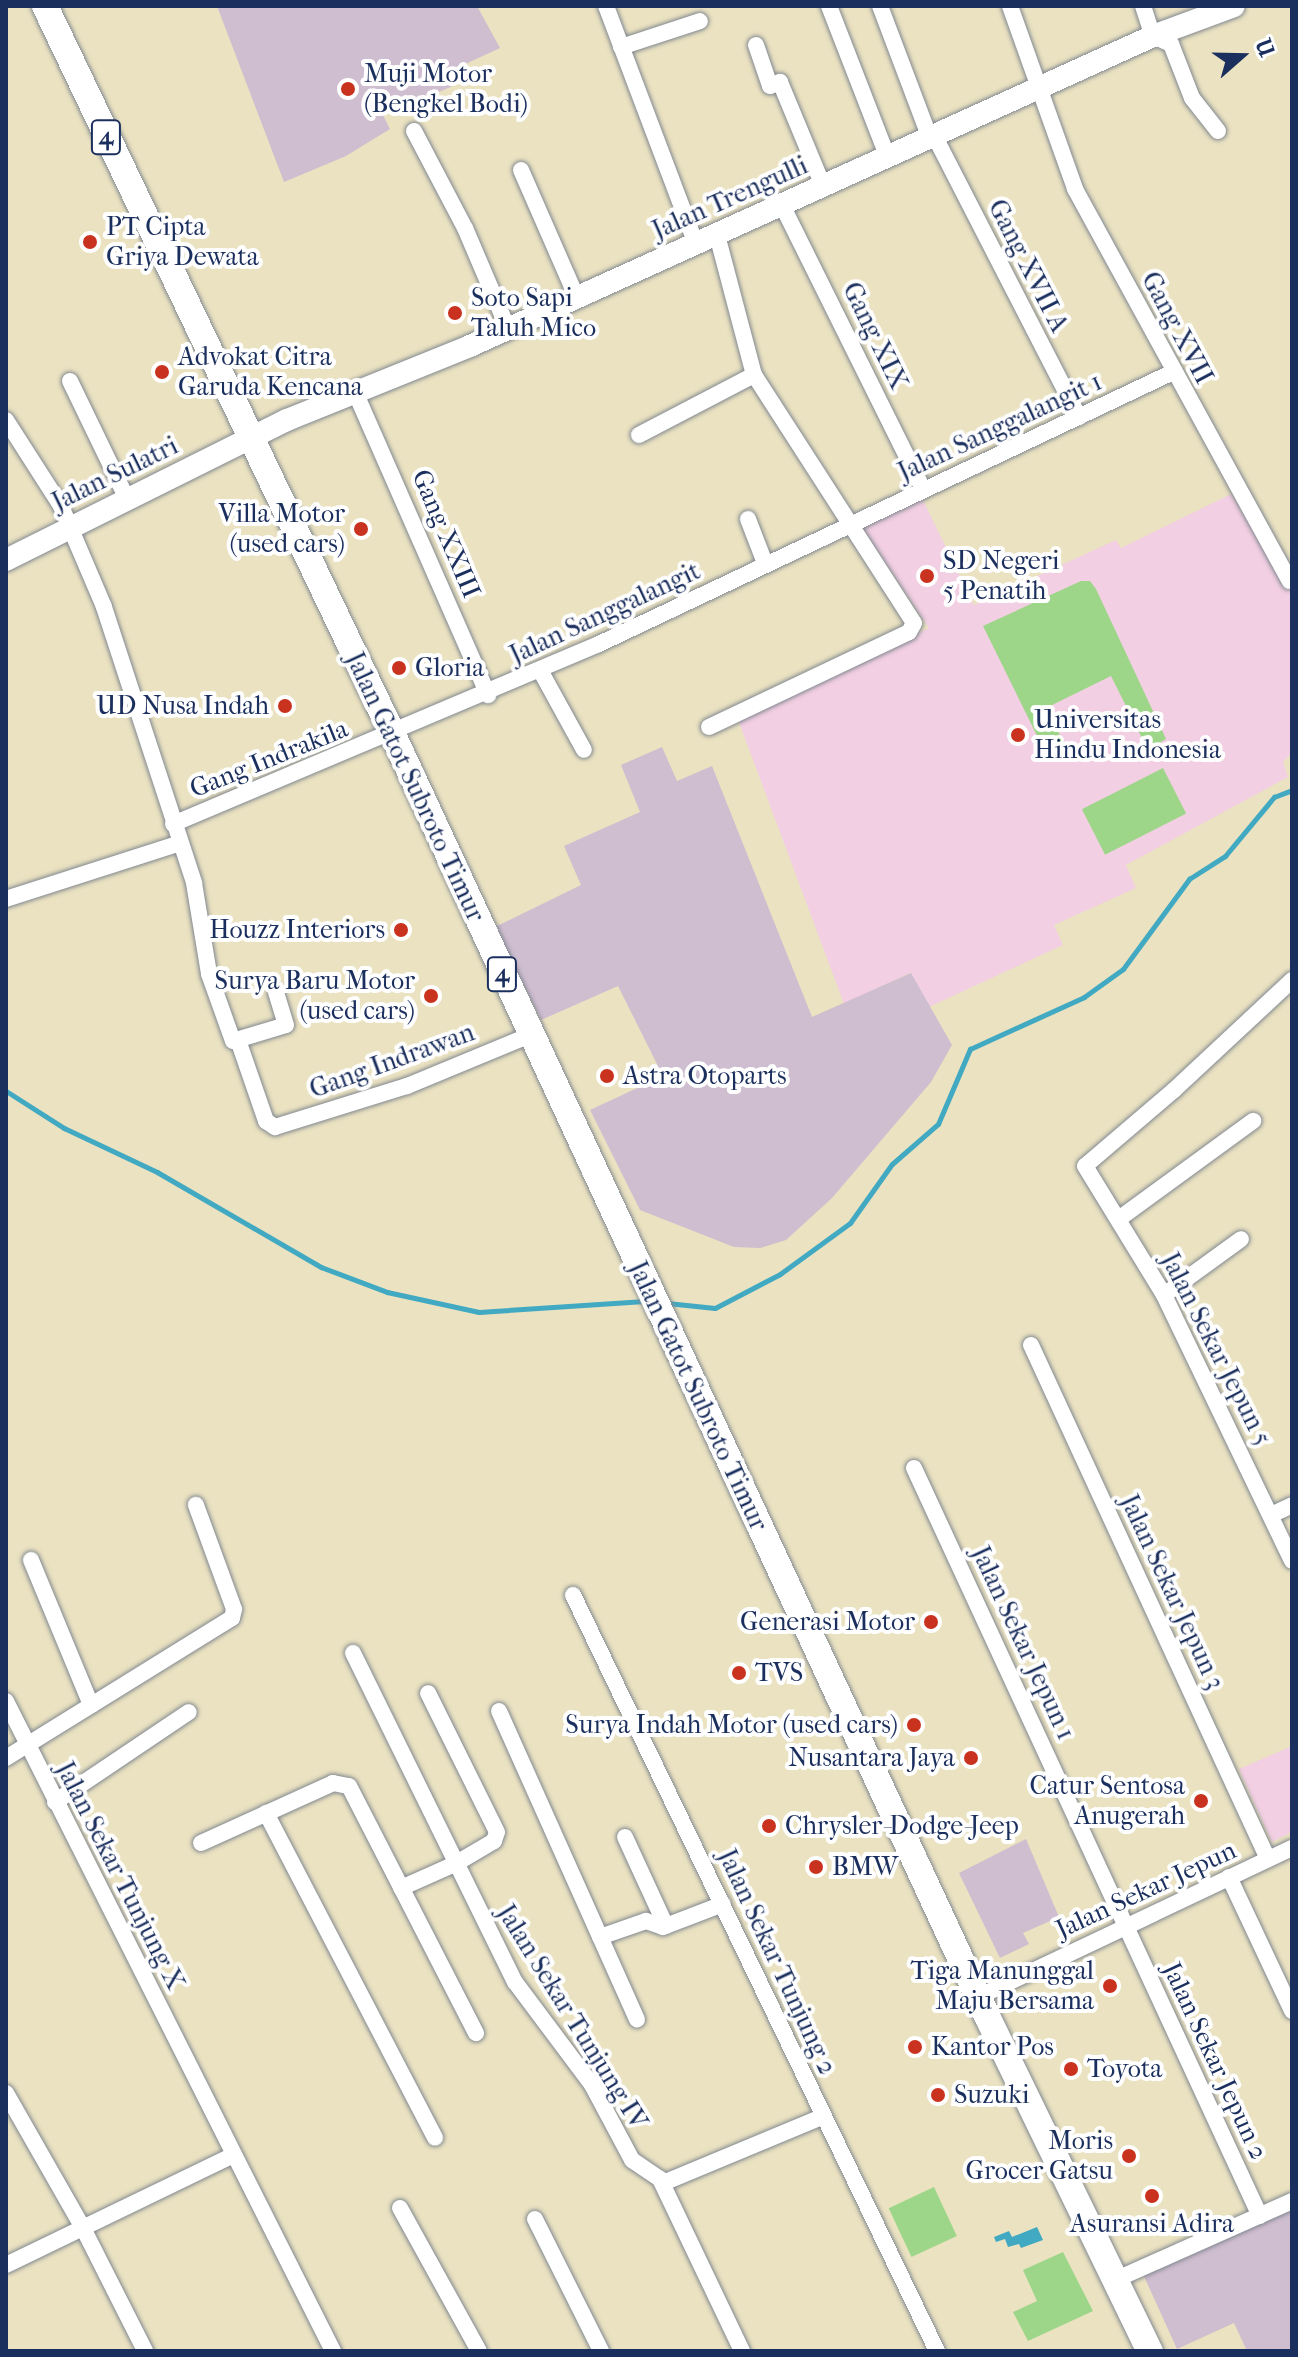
<!DOCTYPE html>
<style>
body{margin:0}
#map{position:relative;width:1298px;height:2357px;overflow:hidden;background:#eae2c1;font-family:"IM FELL French Canon",serif}
div>[style]{position:absolute}
[style*='--x']{left:calc(var(--x)*1px);top:calc(var(--y)*1px);width:calc(var(--w)*1px);rotate:calc(var(--a)*1deg)}
.built>*{inset:0;background:#f2cfe2}
.industrial>*{inset:0;background:#cfbdd0}
.green>*{inset:0;background:#9ed689;transform-origin:0 0}
.water>*{inset:0;background:#41a9c1}
.stream>*{height:5px;margin:-2.5px;padding:0 2.5px;transform-origin:2.5px;border-radius:2.5px;background:#41a9c1}
.roads{filter:drop-shadow(0 0 2px #828890) drop-shadow(0 0 2px #828890)}
.minor>*{height:16px;margin:-8px;padding:0 8px;transform-origin:8px;border-radius:8px;background:#fff}
.secondary>*{height:22px;margin:-11px;padding:0 11px;transform-origin:11px;border-radius:11px;background:#fff}
.trunk>*{height:26px;margin:-13px;padding:0 13px;transform-origin:13px;border-radius:13px;background:#fff}
.dots>*{width:22px;height:22px;translate:-50% -50%;box-sizing:border-box;border:4px solid #fff;border-radius:50%}
span{translate:-50% -50%;white-space:nowrap;text-align:center;line-height:1.15;-webkit-text-stroke:8px #fff;paint-order:stroke}
.shield-label span{padding:2px 6px;background:#fff;border:2px solid;border-radius:6px;-webkit-text-stroke-width:0}
.shield-label{font-size:24px;color:#1b2f5e;font-weight:700}
.poi-label{font-size:26px;color:#1b2f5e}
.left{translate:0 -50%;text-align:left}
.right{translate:-100% -50%;text-align:right}
.street-label{font-size:26px;color:#1b2f5e}
.frame{position:absolute;inset:0;border:8px solid #1b2f5e;pointer-events:none}
.north{position:absolute;left:1202px;top:16px;width:80px;height:80px;-webkit-text-stroke:6px #fff;paint-order:stroke;rotate:70deg;font-size:22px;font-weight:700;line-height:32px;text-align:center;color:#1b2f5e}
.north::after{content:'';display:block;margin:auto;width:28px;height:36px;background:#1b2f5e;clip-path:polygon(50% 0,100% 100%,50% 72%,0 100%)}
</style>
<div id="map">
<div class="built">
<i style="clip-path:polygon(1231px 494px,1292px 587px,1292px 753px,1283px 762px,1288px 777px,1126px 865px,1136px 888px,1054px 925px,1063px 945px,929px 1007px,910px 973px,844px 1004px,737px 717px,929px 628px,860px 525px,921px 496px,974px 605px,1116px 540px,1121px 548px)"></i>
<i style="clip-path:polygon(1292px 1746px,1292px 1832px,1272px 1842px,1239px 1769px)"></i>
</div>
<div class="industrial">
<i style="clip-path:polygon(217px 6px,477px 6px,500px 48px,459px 67px,464px 81px,414px 103px,411px 98px,381px 111px,390px 129px,346px 156px,284px 182px)"></i>
<i style="clip-path:polygon(662px 747px,677px 781px,712px 766px,812px 1017px,911px 973px,952px 1045px,931px 1082px,832px 1198px,786px 1240px,760px 1248px,734px 1247px,640px 1210px,590px 1110px,663px 1076px,618px 986px,541px 1020px,495px 927px,581px 885px,564px 846px,640px 812px,621px 765px)"></i>
<i style="clip-path:polygon(1026px 1839px,1059px 1917px,1023px 1933px,1029px 1944px,1000px 1958px,959px 1873px)"></i>
<i style="clip-path:polygon(1292px 2206px,1292px 2351px,1247px 2351px,1234px 2323px,1177px 2349px,1143px 2274px)"></i>
</div>
<div class="green">
<i style="clip-path:polygon(1081px 581px,1090px 581px,1096px 589px,1166px 739px,1148px 750px,1111px 676px,1046px 708px,1066px 747px,1048px 758px,983px 626px)"></i>
<i style="left:1163px;top:768px;width:51px;height:91px;rotate:63deg"></i>
<i style="left:934px;top:2187px;width:54px;height:50px;rotate:65deg"></i>
<i style="clip-path:polygon(1063px 2252px,1093px 2311px,1028px 2341px,1013px 2312px,1037px 2301px,1023px 2270px)"></i>
</div>
<div class="water">
<i style="clip-path:polygon(1037px 2227px,1043px 2240px,1021px 2248px,1019px 2244px,1008px 2247px,1005px 2239px,996px 2242px,994px 2237px,1009px 2231px,1012px 2237px)"></i>
</div>
<div class="stream">
<i style="--x:6;--y:1091;--w:69;--a:32.5"></i>
<i style="--x:64;--y:1128;--w:103;--a:25.3"></i>
<i style="--x:157;--y:1172;--w:190;--a:30.1"></i>
<i style="--x:321;--y:1267;--w:71;--a:20.7"></i>
<i style="--x:387;--y:1292;--w:94;--a:12.3"></i>
<i style="--x:479;--y:1312;--w:166;--a:-3.8"></i>
<i style="--x:667;--y:1303;--w:48;--a:5.9"></i>
<i style="--x:715;--y:1308;--w:73;--a:-27.6"></i>
<i style="--x:780;--y:1274;--w:87;--a:-36.1"></i>
<i style="--x:850;--y:1223;--w:72;--a:-54.6"></i>
<i style="--x:892;--y:1164;--w:61;--a:-41"></i>
<i style="--x:938;--y:1124;--w:82;--a:-66.9"></i>
<i style="--x:970;--y:1049;--w:125;--a:-24.5"></i>
<i style="--x:1084;--y:997;--w:48;--a:-35.7"></i>
<i style="--x:1123;--y:969;--w:112;--a:-53.7"></i>
<i style="--x:1189;--y:879;--w:43;--a:-32.6"></i>
<i style="--x:1225;--y:856;--w:77;--a:-50.3"></i>
<i style="--x:1274;--y:797;--w:19;--a:-21"></i>
</div>
<div class="roads">
<div class="minor">
<i style="--x:606;--y:6;--w:254;--a:69.3"></i>
<i style="--x:829;--y:6;--w:163;--a:68.8"></i>
<i style="--x:880;--y:6;--w:141;--a:69.3"></i>
<i style="--x:1010;--y:6;--w:194;--a:70.4"></i>
<i style="--x:1075;--y:189;--w:447;--a:61.3"></i>
<i style="--x:1143;--y:6;--w:32;--a:72"></i>
<i style="--x:1153;--y:36;--w:20;--a:24"></i>
<i style="--x:1171;--y:44;--w:58;--a:68.7"></i>
<i style="--x:1192;--y:98;--w:42;--a:51.8"></i>
<i style="--x:756;--y:45;--w:43;--a:71.1"></i>
<i style="--x:770;--y:86;--w:11;--a:-22"></i>
<i style="--x:780;--y:82;--w:113;--a:67.5"></i>
<i style="--x:621;--y:47;--w:83;--a:-18.2"></i>
<i style="--x:414;--y:131;--w:110;--a:62.3"></i>
<i style="--x:465;--y:228;--w:110;--a:66.9"></i>
<i style="--x:935;--y:137;--w:315;--a:62.8"></i>
<i style="--x:521;--y:170;--w:140;--a:66.4"></i>
<i style="--x:782;--y:205;--w:317;--a:63.6"></i>
<i style="--x:70;--y:381;--w:131;--a:64.2"></i>
<i style="--x:356;--y:394;--w:329;--a:66.3"></i>
<i style="--x:6;--y:420;--w:102;--a:57.4"></i>
<i style="--x:61;--y:506;--w:110;--a:66.9"></i>
<i style="--x:104;--y:607;--w:290;--a:71.9"></i>
<i style="--x:194;--y:883;--w:92;--a:80.6"></i>
<i style="--x:209;--y:974;--w:71;--a:70.3"></i>
<i style="--x:233;--y:1041;--w:55;--a:-16.8"></i>
<i style="--x:286;--y:1025;--w:34;--a:-107"></i>
<i style="--x:639;--y:435;--w:130;--a:-27.6"></i>
<i style="--x:748;--y:519;--w:47;--a:68.9"></i>
<i style="--x:540;--y:670;--w:91;--a:61.2"></i>
<i style="--x:709;--y:727;--w:221;--a:-25.4"></i>
<i style="--x:909;--y:632;--w:10;--a:-61"></i>
<i style="--x:914;--y:623;--w:295;--a:-122.8"></i>
<i style="--x:754;--y:375;--w:145;--a:-104.8"></i>
<i style="--x:173;--y:824;--w:462;--a:-22.9"></i>
<i style="--x:599;--y:644;--w:635;--a:-25.35"></i>
<i style="--x:6;--y:899;--w:183;--a:-17.8"></i>
<i style="--x:1292;--y:980;--w:161;--a:137"></i>
<i style="--x:1174;--y:1090;--w:117;--a:139.5"></i>
<i style="--x:1085;--y:1166;--w:151;--a:58.5"></i>
<i style="--x:1164;--y:1295;--w:295;--a:64.3"></i>
<i style="--x:238;--y:1040;--w:86;--a:70.9"></i>
<i style="--x:266;--y:1121;--w:11;--a:34"></i>
<i style="--x:275;--y:1127;--w:138;--a:-17.3"></i>
<i style="--x:407;--y:1086;--w:133;--a:-22.5"></i>
<i style="--x:1120;--y:1218;--w:165;--a:-36.1"></i>
<i style="--x:1164;--y:1295;--w:95;--a:-36"></i>
<i style="--x:1031;--y:1345;--w:566;--a:65.25"></i>
<i style="--x:914;--y:1468;--w:824;--a:65.18"></i>
<i style="--x:1271;--y:1515;--w:23;--a:-25"></i>
<i style="--x:31;--y:1560;--w:157;--a:67.5"></i>
<i style="--x:573;--y:1595;--w:839;--a:64.29"></i>
<i style="--x:353;--y:1653;--w:367;--a:63.8"></i>
<i style="--x:515;--y:1982;--w:129;--a:53.2"></i>
<i style="--x:592;--y:2085;--w:85;--a:61.9"></i>
<i style="--x:632;--y:2160;--w:34;--a:34"></i>
<i style="--x:660;--y:2179;--w:191;--a:64.5"></i>
<i style="--x:6;--y:1701;--w:728;--a:63.29"></i>
<i style="--x:499;--y:1711;--w:338;--a:65.9"></i>
<i style="--x:6;--y:1758;--w:266;--a:-31.8"></i>
<i style="--x:232;--y:1618;--w:9;--a:-77"></i>
<i style="--x:234;--y:1609;--w:111;--a:-110.1"></i>
<i style="--x:55;--y:1802;--w:161;--a:-33.9"></i>
<i style="--x:266;--y:1813;--w:366;--a:62.5"></i>
<i style="--x:625;--y:1837;--w:98;--a:65.3"></i>
<i style="--x:201;--y:1843;--w:145;--a:-24.4"></i>
<i style="--x:333;--y:1783;--w:16;--a:11"></i>
<i style="--x:349;--y:1786;--w:278;--a:62.8"></i>
<i style="--x:1229;--y:1877;--w:148;--a:64.8"></i>
<i style="--x:401;--y:1888;--w:59;--a:-24"></i>
<i style="--x:455;--y:1864;--w:45;--a:-30.5"></i>
<i style="--x:494;--y:1841;--w:9;--a:-72"></i>
<i style="--x:497;--y:1832;--w:155;--a:-116.4"></i>
<i style="--x:600;--y:1937;--w:49;--a:-19.2"></i>
<i style="--x:646;--y:1921;--w:18;--a:19"></i>
<i style="--x:663;--y:1927;--w:64;--a:-21"></i>
<i style="--x:978;--y:1997;--w:348;--a:-25.4"></i>
<i style="--x:6;--y:2093;--w:155;--a:60.3"></i>
<i style="--x:83;--y:2228;--w:138;--a:63.2"></i>
<i style="--x:663;--y:2183;--w:174;--a:-22.6"></i>
<i style="--x:400;--y:2208;--w:163;--a:61.1"></i>
<i style="--x:535;--y:2219;--w:148;--a:63.4"></i>
<i style="--x:6;--y:2265;--w:253;--a:-25.8"></i>
<i style="--x:1117;--y:2279;--w:192;--a:-24"></i>
</div>
<div class="secondary">
<i style="--x:6;--y:560;--w:314;--a:-26.5"></i>
<i style="--x:287;--y:420;--w:197;--a:-22"></i>
<i style="--x:470;--y:346;--w:750;--a:-24.41"></i>
<i style="--x:1153;--y:36;--w:86;--a:-20.3"></i>
</div>
<div class="trunk">
<i style="--x:45;--y:6;--w:808;--a:64.48"></i>
<i style="--x:393;--y:735;--w:1412;--a:65.12"></i>
<i style="--x:987;--y:2016;--w:373;--a:64.1"></i>
</div>
</div>
<div class="dots">
<i style="left:348px;top:89px;background:#c8321e"></i>
<i style="left:90px;top:242px;background:#c8321e"></i>
<i style="left:455px;top:313px;background:#c8321e"></i>
<i style="left:162px;top:372px;background:#c8321e"></i>
<i style="left:361px;top:529px;background:#c8321e"></i>
<i style="left:927px;top:576px;background:#c8321e"></i>
<i style="left:399px;top:668px;background:#c8321e"></i>
<i style="left:285px;top:706px;background:#c8321e"></i>
<i style="left:1018px;top:735px;background:#c8321e"></i>
<i style="left:401px;top:930px;background:#c8321e"></i>
<i style="left:431px;top:996px;background:#c8321e"></i>
<i style="left:607px;top:1076px;background:#c8321e"></i>
<i style="left:931px;top:1622px;background:#c8321e"></i>
<i style="left:739px;top:1673px;background:#c8321e"></i>
<i style="left:914px;top:1725px;background:#c8321e"></i>
<i style="left:971px;top:1758px;background:#c8321e"></i>
<i style="left:1201px;top:1801px;background:#c8321e"></i>
<i style="left:769px;top:1826px;background:#c8321e"></i>
<i style="left:816px;top:1867px;background:#c8321e"></i>
<i style="left:1110px;top:1986px;background:#c8321e"></i>
<i style="left:915px;top:2047px;background:#c8321e"></i>
<i style="left:1071px;top:2069px;background:#c8321e"></i>
<i style="left:938px;top:2095px;background:#c8321e"></i>
<i style="left:1129px;top:2156px;background:#c8321e"></i>
<i style="left:1152px;top:2196px;background:#c8321e"></i>
</div>
<div class="shield-label">
<span style="left:106px;top:137px">4</span>
<span style="left:502px;top:974px">4</span>
</div>
<div class="poi-label">
<span class="left" style="left:364px;top:89px">Muji Motor<br>(Bengkel Bodi)</span>
<span class="left" style="left:106px;top:242px">PT Cipta<br>Griya Dewata</span>
<span class="left" style="left:471px;top:313px">Soto Sapi<br>Taluh Mico</span>
<span class="left" style="left:178px;top:372px">Advokat Citra<br>Garuda Kencana</span>
<span class="right" style="left:345px;top:529px">Villa Motor<br>(used cars)</span>
<span class="left" style="left:943px;top:576px">SD Negeri<br>5 Penatih</span>
<span class="left" style="left:415px;top:668px">Gloria</span>
<span class="right" style="left:269px;top:706px">UD Nusa Indah</span>
<span class="left" style="left:1034px;top:735px">Universitas<br>Hindu Indonesia</span>
<span class="right" style="left:385px;top:930px">Houzz Interiors</span>
<span class="right" style="left:415px;top:996px">Surya Baru Motor<br>(used cars)</span>
<span class="left" style="left:623px;top:1076px">Astra Otoparts</span>
<span class="right" style="left:915px;top:1622px">Generasi Motor</span>
<span class="left" style="left:755px;top:1673px">TVS</span>
<span class="right" style="left:898px;top:1725px">Surya Indah Motor (used cars)</span>
<span class="right" style="left:955px;top:1758px">Nusantara Jaya</span>
<span class="right" style="left:1185px;top:1801px">Catur Sentosa<br>Anugerah</span>
<span class="left" style="left:785px;top:1826px">Chrysler-Dodge-Jeep</span>
<span class="left" style="left:832px;top:1867px">BMW</span>
<span class="right" style="left:1094px;top:1986px">Tiga Manunggal<br>Maju Bersama</span>
<span class="left" style="left:931px;top:2047px">Kantor Pos</span>
<span class="left" style="left:1087px;top:2069px">Toyota</span>
<span class="left" style="left:954px;top:2095px">Suzuki</span>
<span class="right" style="left:1113px;top:2156px">Moris<br>Grocer Gatsu</span>
<span style="left:1152px;top:2224px">Asuransi Adira</span>
</div>
<div class="street-label">
<span style="left:730px;top:198px;rotate:-24deg">Jalan Trengulli</span>
<span style="left:1028px;top:266px;rotate:63deg">Gang XVII A</span>
<span style="left:1177px;top:328px;rotate:62deg">Gang XVII</span>
<span style="left:875px;top:336px;rotate:64deg">Gang XIX</span>
<span style="left:1000px;top:427px;rotate:-25deg">Jalan Sanggalangit 1</span>
<span style="left:115px;top:474px;rotate:-26deg">Jalan Sulatri</span>
<span style="left:446px;top:534px;rotate:67deg">Gang XXIII</span>
<span style="left:605px;top:613px;rotate:-25deg">Jalan Sanggalangit</span>
<span style="left:269px;top:759px;rotate:-22deg">Gang Indrakila</span>
<span style="left:415px;top:787px;rotate:65deg">Jalan Gatot Subroto Timur</span>
<span style="left:392px;top:1061px;rotate:-20deg">Gang Indrawan</span>
<span style="left:1216px;top:1349px;rotate:63deg">Jalan Sekar Jepun 5</span>
<span style="left:698px;top:1396px;rotate:65deg">Jalan Gatot Subroto Timur</span>
<span style="left:1172px;top:1592px;rotate:65deg">Jalan Sekar Jepun 3</span>
<span style="left:1023px;top:1643px;rotate:65deg">Jalan Sekar Jepun 1</span>
<span style="left:120px;top:1876px;rotate:63deg">Jalan Sekar Tunjung X</span>
<span style="left:1146px;top:1890px;rotate:-25deg">Jalan Sekar Jepun</span>
<span style="left:777px;top:1962px;rotate:65deg">Jalan Sekar Tunjung 2</span>
<span style="left:572px;top:2017px;rotate:58deg">Jalan Sekar Tunjung IV</span>
<span style="left:1215px;top:2061px;rotate:65deg">Jalan Sekar Jepun 2</span>
</div>
<div class="frame"></div>
<div class="north">U</div>
</div>
